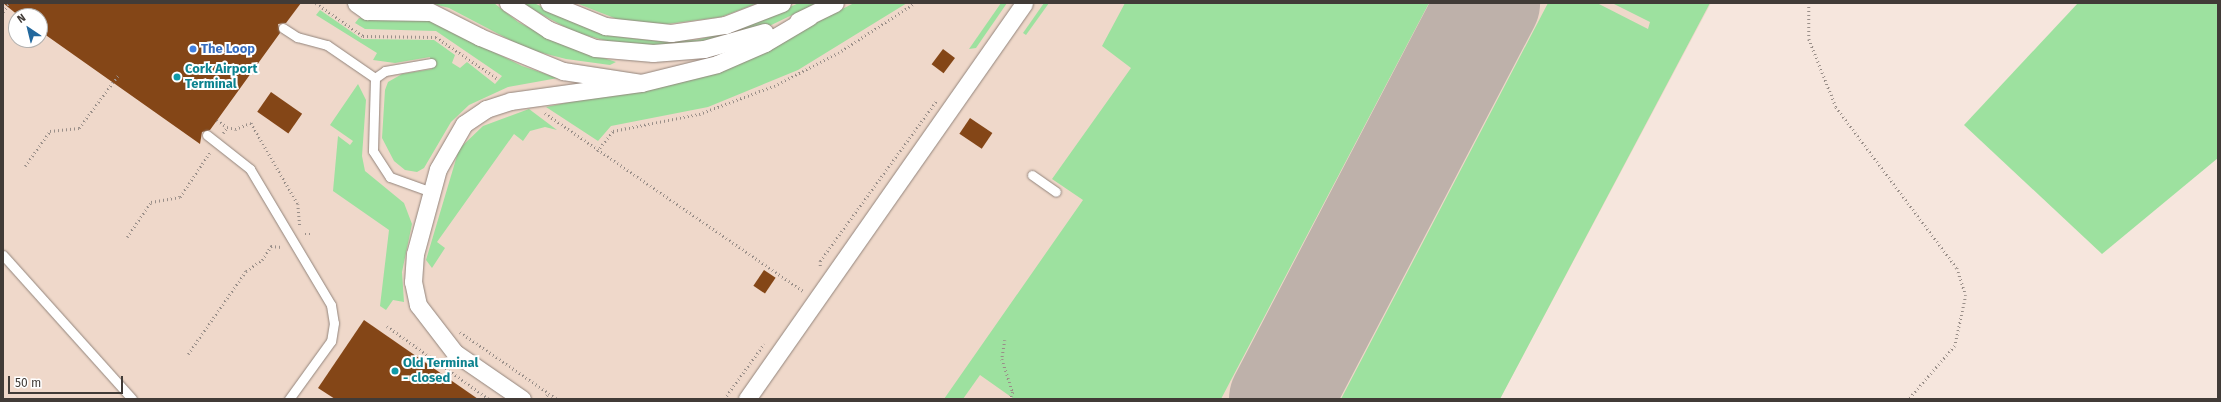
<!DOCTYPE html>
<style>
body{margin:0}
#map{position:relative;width:2221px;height:402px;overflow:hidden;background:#f6e6dd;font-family:"Fira Sans",sans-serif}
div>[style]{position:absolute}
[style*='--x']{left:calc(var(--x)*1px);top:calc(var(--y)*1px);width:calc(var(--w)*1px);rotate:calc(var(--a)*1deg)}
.built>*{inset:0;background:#efd8ca}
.green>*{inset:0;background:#9de19f}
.runway>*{height:104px;margin:-52px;padding:0 52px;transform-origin:52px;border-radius:52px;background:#beb1aa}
.building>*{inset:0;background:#844617;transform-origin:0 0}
.path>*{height:2.5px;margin-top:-1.25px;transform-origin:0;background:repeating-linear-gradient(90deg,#9a8f89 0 1px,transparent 0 4px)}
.roads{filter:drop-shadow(0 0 1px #92847b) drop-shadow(0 0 1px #92847b)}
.service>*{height:9px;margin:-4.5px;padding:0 4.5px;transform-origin:4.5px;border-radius:4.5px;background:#fff}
.minor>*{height:17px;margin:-8.5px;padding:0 8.5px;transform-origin:8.5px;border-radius:8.5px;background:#fff}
.dots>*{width:11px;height:11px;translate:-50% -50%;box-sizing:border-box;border:2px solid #fff;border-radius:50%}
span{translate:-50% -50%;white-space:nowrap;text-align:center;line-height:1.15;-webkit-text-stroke:4px #fff;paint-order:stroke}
.shop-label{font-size:13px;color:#366cbe;font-weight:700}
.left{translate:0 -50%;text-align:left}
.culture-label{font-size:13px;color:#0d838f;font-weight:700}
.frame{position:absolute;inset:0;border:4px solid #413b37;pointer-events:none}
.north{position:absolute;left:8px;top:8px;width:40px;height:40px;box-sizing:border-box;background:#fff;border:1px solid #b3b1af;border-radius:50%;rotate:325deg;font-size:11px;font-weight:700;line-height:16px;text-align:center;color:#413b37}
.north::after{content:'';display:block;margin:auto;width:14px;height:18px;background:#23689d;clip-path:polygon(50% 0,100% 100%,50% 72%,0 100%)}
.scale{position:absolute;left:8px;top:376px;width:115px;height:18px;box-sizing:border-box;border:2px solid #413b37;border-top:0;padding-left:5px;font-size:12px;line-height:14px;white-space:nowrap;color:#413b37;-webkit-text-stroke:3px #fff;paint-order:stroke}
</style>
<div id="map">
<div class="built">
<i style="clip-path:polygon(evenodd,3px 3px,1711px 3px,1500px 399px,3px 399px,3px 3px,16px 16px,40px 16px,40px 40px,16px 40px,16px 16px)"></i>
</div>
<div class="green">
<i style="clip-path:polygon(430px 3px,494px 3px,518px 22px,561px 44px,616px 62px,610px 65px,566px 59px,527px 49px,449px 8px)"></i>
<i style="clip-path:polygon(521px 3px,534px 3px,585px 27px,622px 37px,659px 41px,696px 40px,736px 30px,799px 3px,817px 3px,755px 33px,657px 48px,607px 41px,574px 32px)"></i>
<i style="clip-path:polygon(576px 3px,758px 3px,721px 17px,667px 24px,622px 21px)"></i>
<i style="clip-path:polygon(854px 3px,907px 3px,798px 70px,708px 107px,611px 126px,598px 141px,546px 107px,623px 91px,792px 35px)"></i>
<i style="clip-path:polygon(1001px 3px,1007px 3px,976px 48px,969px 49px)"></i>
<i style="clip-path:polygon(1044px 3px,1049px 3px,1026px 35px,1023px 33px)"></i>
<i style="clip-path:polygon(1125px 3px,1429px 3px,1221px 399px,1014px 399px,980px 375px,963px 399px,944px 399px,1083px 200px,1052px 179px,1131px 68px,1102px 46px)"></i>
<i style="clip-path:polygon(1548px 3px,1597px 3px,1648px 29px,1650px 22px,1612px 3px,1710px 3px,1500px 399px,1341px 399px)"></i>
<i style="clip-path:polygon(2078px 3px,2218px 3px,2218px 158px,2102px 254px,1964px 125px)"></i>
<i style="clip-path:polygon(320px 10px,362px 39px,434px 40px,455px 55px,452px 63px,460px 68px,467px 62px,495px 84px,502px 76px,436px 31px,365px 29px,355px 23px,359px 18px,431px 21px,522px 66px,558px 78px,508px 87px,469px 105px,451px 122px,424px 168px,417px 172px,405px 170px,394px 161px,382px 138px,385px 90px,388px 82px,402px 74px,432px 69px,430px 57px,395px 63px,373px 60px,377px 53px,316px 15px)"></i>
<i style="clip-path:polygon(358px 84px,366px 100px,362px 156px,365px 171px,404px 203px,412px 224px,402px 272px,404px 302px,393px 300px,386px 310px,380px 306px,389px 230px,333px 191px,338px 136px,350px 145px,353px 141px,330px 125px)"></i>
<i style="clip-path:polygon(529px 109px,557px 130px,545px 127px,530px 131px,523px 141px,514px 134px,437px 242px,445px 248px,432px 268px,426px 260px,459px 149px,483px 126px)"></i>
</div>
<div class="runway">
<i style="--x:1281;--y:399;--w:447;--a:-62.4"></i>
</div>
<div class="building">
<i style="clip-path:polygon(3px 3px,301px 3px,286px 23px,278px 24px,280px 33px,210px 130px,202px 132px,200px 144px,40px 31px,40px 16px,19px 16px)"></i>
<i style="left:943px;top:49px;width:15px;height:19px;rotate:37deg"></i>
<i style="left:271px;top:92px;width:38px;height:24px;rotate:35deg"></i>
<i style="left:970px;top:118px;width:27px;height:19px;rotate:34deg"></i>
<i style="left:764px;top:270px;width:14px;height:19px;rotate:34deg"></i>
<i style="clip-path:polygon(364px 320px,478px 399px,335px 399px,318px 388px)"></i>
</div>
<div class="path">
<i style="--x:316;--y:3;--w:57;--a:35.1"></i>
<i style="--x:363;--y:36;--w:73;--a:0.8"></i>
<i style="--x:436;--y:37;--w:75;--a:34.1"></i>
<i style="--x:1809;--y:3;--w:36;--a:90"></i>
<i style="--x:1809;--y:39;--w:73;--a:68.3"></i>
<i style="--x:1836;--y:107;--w:201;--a:53.1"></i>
<i style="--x:1957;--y:268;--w:28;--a:72"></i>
<i style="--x:1966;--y:295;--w:52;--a:102.2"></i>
<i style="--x:1955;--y:346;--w:70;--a:131"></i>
<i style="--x:3;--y:12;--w:11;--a:-56"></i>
<i style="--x:545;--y:113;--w:315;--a:34.6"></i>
<i style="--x:217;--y:120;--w:12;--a:35"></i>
<i style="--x:223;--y:133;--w:7;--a:-56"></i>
<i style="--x:227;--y:127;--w:8;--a:14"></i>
<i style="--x:235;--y:129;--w:17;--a:-21"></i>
<i style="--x:251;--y:123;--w:94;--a:59.9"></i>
<i style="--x:298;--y:204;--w:23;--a:85"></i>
<i style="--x:597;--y:151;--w:26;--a:-51"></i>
<i style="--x:613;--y:131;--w:88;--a:-11.2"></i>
<i style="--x:699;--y:114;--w:80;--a:-20.5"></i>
<i style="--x:774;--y:86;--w:72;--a:-27.3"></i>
<i style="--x:838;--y:53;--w:92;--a:-33"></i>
<i style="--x:25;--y:166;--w:43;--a:-54.5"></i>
<i style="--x:50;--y:131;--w:29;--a:-6"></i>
<i style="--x:79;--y:128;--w:67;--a:-53.5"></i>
<i style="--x:305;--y:234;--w:8;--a:0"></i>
<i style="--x:127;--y:237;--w:42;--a:-55.6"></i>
<i style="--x:151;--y:202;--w:29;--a:-10"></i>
<i style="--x:180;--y:197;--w:54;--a:-56.3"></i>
<i style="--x:820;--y:266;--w:5;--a:-90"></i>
<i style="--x:820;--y:261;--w:199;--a:-54"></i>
<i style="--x:387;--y:326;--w:125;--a:35.6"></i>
<i style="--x:460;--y:332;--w:118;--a:34.6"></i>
<i style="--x:1005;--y:340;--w:19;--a:99"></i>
<i style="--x:1002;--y:359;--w:35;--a:72"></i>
<i style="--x:1013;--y:392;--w:8;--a:113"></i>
<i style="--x:188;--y:354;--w:101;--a:-55.1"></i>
<i style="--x:246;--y:271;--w:19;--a:-35"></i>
<i style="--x:262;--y:260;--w:17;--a:-57"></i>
<i style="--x:271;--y:246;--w:11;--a:5"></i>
<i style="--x:544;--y:399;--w:7;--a:-56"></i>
<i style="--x:724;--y:399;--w:68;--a:-54"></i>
</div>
<div class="roads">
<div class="service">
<i style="--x:283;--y:28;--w:17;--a:33"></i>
<i style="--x:297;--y:37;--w:31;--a:15"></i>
<i style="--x:327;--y:45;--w:58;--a:34.5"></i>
<i style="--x:375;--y:78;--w:73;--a:91.6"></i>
<i style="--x:373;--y:151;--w:31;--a:57"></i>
<i style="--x:390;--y:177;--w:45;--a:19.7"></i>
<i style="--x:375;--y:78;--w:12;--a:-35"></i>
<i style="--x:385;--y:71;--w:47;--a:-9.9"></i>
<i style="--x:207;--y:135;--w:55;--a:38.3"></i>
<i style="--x:250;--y:169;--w:158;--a:59.2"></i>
<i style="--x:331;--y:305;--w:18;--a:81"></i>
<i style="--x:334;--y:323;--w:18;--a:99"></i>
<i style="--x:331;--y:341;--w:72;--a:125.9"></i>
<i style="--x:1032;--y:175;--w:29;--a:35"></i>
<i style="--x:3;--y:255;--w:193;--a:48.1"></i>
</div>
<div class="minor">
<i style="--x:356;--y:3;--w:14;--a:36"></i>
<i style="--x:367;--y:11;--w:61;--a:0.9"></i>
<i style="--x:413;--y:3;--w:75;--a:26.9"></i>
<i style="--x:480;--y:37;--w:90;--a:22.3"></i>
<i style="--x:563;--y:71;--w:79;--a:8.7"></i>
<i style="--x:641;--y:83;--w:78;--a:-14"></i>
<i style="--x:717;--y:64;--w:52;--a:-23.6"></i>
<i style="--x:765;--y:43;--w:51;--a:-30.6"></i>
<i style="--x:508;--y:3;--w:49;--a:33.4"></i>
<i style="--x:549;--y:30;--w:49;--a:21.4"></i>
<i style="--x:595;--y:48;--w:58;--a:4.9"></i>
<i style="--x:653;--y:53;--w:51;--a:-4.5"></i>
<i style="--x:704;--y:49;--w:63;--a:-15.6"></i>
<i style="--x:549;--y:3;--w:61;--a:22.3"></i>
<i style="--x:605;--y:26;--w:66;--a:6.1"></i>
<i style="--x:671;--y:33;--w:55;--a:-8.4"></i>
<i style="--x:725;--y:25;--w:61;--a:-21.1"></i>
<i style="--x:798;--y:21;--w:41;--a:-25.9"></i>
<i style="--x:522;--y:399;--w:81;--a:-145.5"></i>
<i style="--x:455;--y:353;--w:61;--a:-127.6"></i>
<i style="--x:418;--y:305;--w:24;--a:-102"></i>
<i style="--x:413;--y:282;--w:28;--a:-86"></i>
<i style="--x:415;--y:254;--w:88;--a:-74.9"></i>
<i style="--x:438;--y:169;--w:52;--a:-60"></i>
<i style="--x:464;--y:124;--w:27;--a:-34"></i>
<i style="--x:486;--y:109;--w:26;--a:-18"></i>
<i style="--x:511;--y:101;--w:131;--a:-7.9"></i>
<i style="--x:747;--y:399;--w:483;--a:-55"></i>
</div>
</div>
<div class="dots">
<i style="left:193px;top:49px;background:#3f7fe0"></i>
<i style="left:177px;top:77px;background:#0f9aa8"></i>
<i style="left:395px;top:371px;background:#0f9aa8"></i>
</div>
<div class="shop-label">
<span class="left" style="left:201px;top:49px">The Loop</span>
</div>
<div class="culture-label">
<span class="left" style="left:185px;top:77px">Cork Airport<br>Terminal</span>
<span class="left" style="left:403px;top:371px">Old Terminal<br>- closed</span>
</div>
<div class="frame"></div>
<div class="north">N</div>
<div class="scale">50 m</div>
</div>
